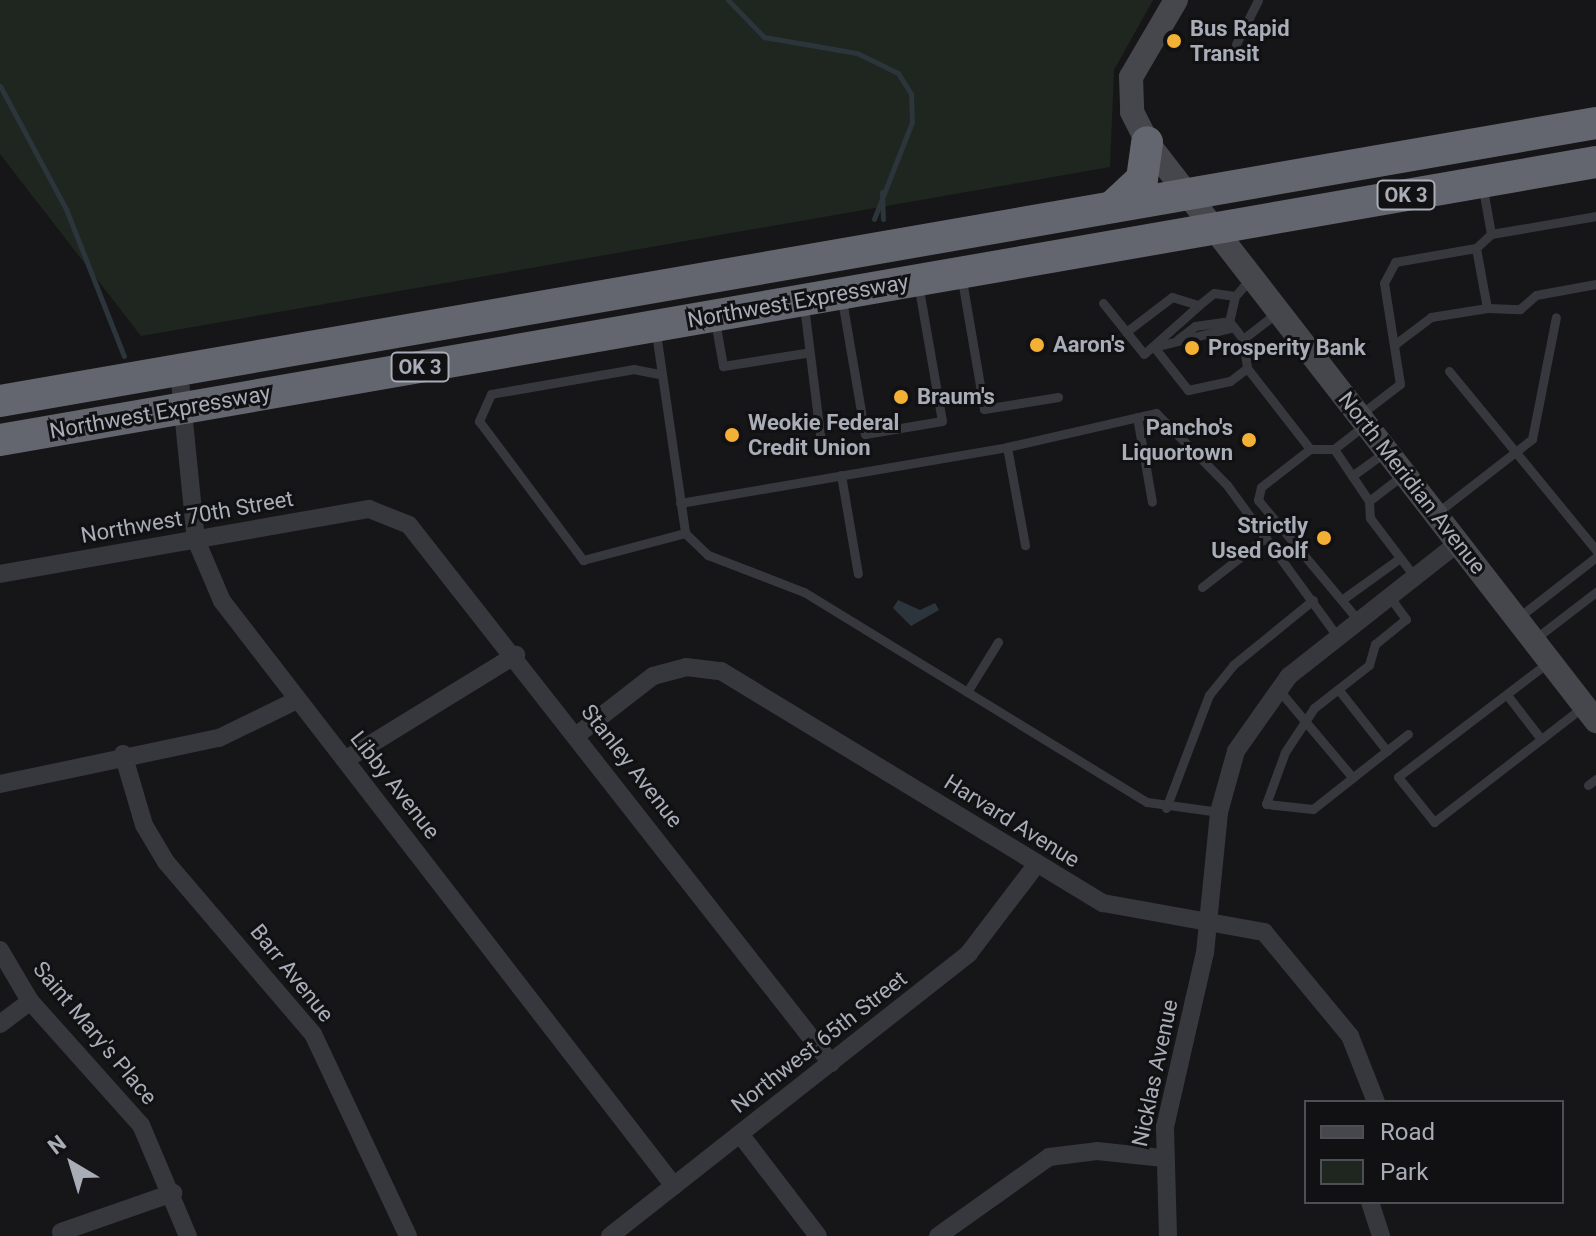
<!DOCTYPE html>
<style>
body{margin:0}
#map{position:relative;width:1596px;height:1236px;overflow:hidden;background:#161618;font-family:Roboto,sans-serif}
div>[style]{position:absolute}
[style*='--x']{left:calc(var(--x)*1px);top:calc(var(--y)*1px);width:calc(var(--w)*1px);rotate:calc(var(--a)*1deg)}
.green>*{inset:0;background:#1e261f}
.water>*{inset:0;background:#2c353c}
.stream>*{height:5px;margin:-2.5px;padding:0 2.5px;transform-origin:2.5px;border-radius:2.5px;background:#2c353c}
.lane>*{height:9px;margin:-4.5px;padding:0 4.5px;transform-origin:4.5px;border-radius:4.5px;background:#37383d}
.street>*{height:18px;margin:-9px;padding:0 9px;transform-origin:9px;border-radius:9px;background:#37383d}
.secondary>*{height:24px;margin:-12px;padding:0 12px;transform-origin:12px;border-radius:12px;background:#45474d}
.highway>*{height:32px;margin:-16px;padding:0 16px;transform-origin:16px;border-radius:16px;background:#63666e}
.dots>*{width:22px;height:22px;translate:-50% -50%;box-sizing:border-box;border:4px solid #111113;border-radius:50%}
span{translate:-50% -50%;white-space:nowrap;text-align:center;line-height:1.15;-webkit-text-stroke:6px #111113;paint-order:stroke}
.shield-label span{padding:2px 6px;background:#111113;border:2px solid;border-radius:6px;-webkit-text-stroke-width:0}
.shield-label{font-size:20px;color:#a8adb8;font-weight:700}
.poi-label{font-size:22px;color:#a8adb8;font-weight:700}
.left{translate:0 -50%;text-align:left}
.right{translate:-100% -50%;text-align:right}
.street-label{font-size:22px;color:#a8adb8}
.legend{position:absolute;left:1304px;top:1100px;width:260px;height:104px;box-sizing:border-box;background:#111113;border:2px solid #4d4f55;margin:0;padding:10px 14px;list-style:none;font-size:24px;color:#a8adb8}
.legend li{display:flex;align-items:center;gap:16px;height:40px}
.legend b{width:40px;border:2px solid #4d4f55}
.north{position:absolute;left:32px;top:1124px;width:80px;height:80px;-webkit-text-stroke:6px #111113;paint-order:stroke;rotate:322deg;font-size:22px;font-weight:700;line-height:32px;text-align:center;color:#a8adb8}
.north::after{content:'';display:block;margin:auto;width:28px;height:36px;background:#a8adb8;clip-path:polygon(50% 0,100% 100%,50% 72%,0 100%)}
</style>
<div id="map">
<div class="green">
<i style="clip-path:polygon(0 0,1153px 0,1114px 70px,1110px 167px,141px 336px,0 154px)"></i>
</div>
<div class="water">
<i style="clip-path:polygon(898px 600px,920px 610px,935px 603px,939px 610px,911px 626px,893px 608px)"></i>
</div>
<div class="stream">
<i style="--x:728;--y:0;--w:52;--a:45.8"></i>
<i style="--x:764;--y:37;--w:94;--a:9.8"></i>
<i style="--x:857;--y:53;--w:46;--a:26"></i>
<i style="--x:898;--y:73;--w:25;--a:58"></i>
<i style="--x:911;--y:94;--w:28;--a:88"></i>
<i style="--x:912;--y:122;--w:104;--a:111.4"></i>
<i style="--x:0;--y:86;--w:140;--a:61.8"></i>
<i style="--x:66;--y:209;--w:158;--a:68.5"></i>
<i style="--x:882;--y:192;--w:27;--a:88"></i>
</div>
<div class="lane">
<i style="--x:1236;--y:44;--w:49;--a:-63.4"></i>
<i style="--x:1483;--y:189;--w:46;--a:79.9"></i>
<i style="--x:1250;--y:279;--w:23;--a:131"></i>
<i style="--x:1235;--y:296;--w:26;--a:103"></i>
<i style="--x:1229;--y:321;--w:23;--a:52"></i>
<i style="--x:1243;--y:339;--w:29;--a:82"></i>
<i style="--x:1247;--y:368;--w:103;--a:52.1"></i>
<i style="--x:1310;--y:449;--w:24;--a:0"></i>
<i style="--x:1334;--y:449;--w:63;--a:56.1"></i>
<i style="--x:1369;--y:501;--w:17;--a:87"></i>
<i style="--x:1370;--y:518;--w:73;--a:52.8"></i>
<i style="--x:962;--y:280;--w:131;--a:80.3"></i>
<i style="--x:984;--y:409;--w:75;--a:-9.2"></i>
<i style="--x:842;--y:300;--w:136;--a:80.3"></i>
<i style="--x:865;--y:434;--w:78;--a:-9.6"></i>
<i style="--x:942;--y:421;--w:139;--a:-99.9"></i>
<i style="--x:1103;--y:303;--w:65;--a:51.2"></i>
<i style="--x:1144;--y:354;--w:74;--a:-41.7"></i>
<i style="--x:804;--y:306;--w:145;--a:82.9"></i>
<i style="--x:1487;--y:308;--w:33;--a:2"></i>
<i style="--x:1520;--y:309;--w:21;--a:-41"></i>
<i style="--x:1536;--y:295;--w:61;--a:-10.4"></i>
<i style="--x:715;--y:321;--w:46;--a:79.9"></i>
<i style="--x:723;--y:366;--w:83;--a:-9"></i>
<i style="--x:1126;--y:332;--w:58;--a:-37.3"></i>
<i style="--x:1172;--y:297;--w:28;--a:17"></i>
<i style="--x:1199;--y:305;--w:19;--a:-39"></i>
<i style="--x:1214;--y:293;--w:21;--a:8"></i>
<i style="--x:656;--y:333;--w:202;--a:81.7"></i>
<i style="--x:685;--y:533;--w:32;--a:44"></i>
<i style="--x:708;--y:555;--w:103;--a:21.1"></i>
<i style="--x:804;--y:592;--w:402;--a:31.5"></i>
<i style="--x:1147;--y:802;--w:73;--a:7.9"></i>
<i style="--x:1178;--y:339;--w:21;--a:-37"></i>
<i style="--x:1195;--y:326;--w:34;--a:-8"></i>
<i style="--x:1243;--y:339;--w:44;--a:-37.6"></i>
<i style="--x:1394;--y:345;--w:46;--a:-37.1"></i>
<i style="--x:1431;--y:317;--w:57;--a:-9.1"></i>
<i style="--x:1487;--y:308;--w:61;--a:-100.4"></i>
<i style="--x:1154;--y:347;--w:55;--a:51.7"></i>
<i style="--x:1188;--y:390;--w:43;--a:-12.1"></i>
<i style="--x:1230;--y:381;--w:21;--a:-37"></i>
<i style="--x:1154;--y:347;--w:82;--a:-14"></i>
<i style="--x:1449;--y:371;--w:232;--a:50.6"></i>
<i style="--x:659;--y:374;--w:25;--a:-169"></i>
<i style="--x:634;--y:369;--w:145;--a:170.1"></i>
<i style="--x:491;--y:394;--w:30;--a:114"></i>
<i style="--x:479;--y:421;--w:174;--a:53.2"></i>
<i style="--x:583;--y:560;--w:106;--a:-14.8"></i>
<i style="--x:1361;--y:414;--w:49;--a:-37.6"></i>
<i style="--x:1400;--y:384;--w:102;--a:-99"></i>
<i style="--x:1384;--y:283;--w:24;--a:-62"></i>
<i style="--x:1395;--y:262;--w:82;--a:-9.8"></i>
<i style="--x:1476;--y:248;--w:21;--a:-43"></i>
<i style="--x:1491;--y:234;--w:107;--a:-9.7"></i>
<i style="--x:1137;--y:417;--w:86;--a:80"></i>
<i style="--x:1007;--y:447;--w:100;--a:79.6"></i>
<i style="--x:1310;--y:449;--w:62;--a:142.2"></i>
<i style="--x:1261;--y:487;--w:13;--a:103"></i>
<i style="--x:1258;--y:500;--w:156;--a:50.2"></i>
<i style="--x:1334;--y:449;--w:41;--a:-38"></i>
<i style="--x:841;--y:475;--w:100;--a:80.3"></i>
<i style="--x:1352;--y:476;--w:41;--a:-36"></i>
<i style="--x:1369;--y:501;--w:44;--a:-37.6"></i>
<i style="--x:680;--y:503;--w:332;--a:-9.7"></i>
<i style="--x:1007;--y:447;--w:153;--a:-12.9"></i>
<i style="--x:1156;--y:413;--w:101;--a:45.4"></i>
<i style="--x:1227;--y:485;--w:187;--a:53.9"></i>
<i style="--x:1438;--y:512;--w:119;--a:-37.8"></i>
<i style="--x:1532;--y:439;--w:124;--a:-78.9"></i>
<i style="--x:1202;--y:587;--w:81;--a:-38"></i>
<i style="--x:1389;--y:596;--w:29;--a:54"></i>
<i style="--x:1406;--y:619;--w:40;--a:141"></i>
<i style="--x:1375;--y:644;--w:22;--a:106"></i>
<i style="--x:1369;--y:665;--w:70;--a:142"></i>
<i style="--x:1314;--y:708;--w:53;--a:123.4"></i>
<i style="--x:1285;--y:752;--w:55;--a:110.1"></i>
<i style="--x:1266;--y:804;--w:47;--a:6.1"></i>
<i style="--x:1313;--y:809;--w:121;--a:-38.3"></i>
<i style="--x:1343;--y:599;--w:70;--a:-35.7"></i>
<i style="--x:1519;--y:617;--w:98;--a:-37.9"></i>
<i style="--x:1536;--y:638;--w:76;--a:-37.5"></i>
<i style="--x:1550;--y:661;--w:191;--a:142.7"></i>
<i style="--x:1398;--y:777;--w:58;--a:51.3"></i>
<i style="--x:1434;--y:822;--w:188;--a:-37.7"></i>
<i style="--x:1278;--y:689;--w:116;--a:49.9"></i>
<i style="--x:1338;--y:689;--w:79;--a:51.7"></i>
<i style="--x:967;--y:692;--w:59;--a:-58.2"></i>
<i style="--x:1507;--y:695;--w:56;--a:52.3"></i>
<i style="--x:1588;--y:785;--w:10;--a:-37"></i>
<i style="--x:1166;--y:808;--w:121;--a:-69.2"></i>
<i style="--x:1209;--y:695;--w:38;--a:-51"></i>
<i style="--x:1233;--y:665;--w:103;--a:-39.1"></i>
</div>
<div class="street">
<i style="--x:179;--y:371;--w:170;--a:84.3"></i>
<i style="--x:196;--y:540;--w:66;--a:66.9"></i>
<i style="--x:222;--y:601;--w:739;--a:52.31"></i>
<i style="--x:0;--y:574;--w:375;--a:-10"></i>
<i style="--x:369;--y:509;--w:43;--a:21.8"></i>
<i style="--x:409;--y:525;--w:684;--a:51.89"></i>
<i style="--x:577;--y:735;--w:96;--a:-37.8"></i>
<i style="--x:653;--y:676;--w:34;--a:-15"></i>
<i style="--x:686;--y:667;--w:35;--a:7"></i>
<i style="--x:721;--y:671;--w:447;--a:31.3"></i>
<i style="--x:1103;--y:903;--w:164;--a:10.2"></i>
<i style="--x:1264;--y:932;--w:135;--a:50.4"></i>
<i style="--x:1350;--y:1036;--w:71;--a:68.5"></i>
<i style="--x:123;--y:754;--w:74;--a:73.5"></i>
<i style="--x:144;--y:825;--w:43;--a:59.3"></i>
<i style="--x:166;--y:862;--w:226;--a:49.5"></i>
<i style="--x:313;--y:1034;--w:223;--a:64.8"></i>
<i style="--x:345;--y:760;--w:201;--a:-31.6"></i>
<i style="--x:0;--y:784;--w:224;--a:-11.9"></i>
<i style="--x:219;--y:738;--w:87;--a:-26"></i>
<i style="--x:0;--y:950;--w:59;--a:59.5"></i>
<i style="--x:30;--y:1001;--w:166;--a:48.2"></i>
<i style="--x:141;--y:1125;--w:121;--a:67.1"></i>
<i style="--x:0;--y:1024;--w:38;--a:-37"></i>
<i style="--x:740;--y:1134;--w:128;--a:52.6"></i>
<i style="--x:1370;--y:1202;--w:36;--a:72"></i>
<i style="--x:61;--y:1232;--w:119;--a:-19.2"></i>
<i style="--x:610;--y:1236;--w:457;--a:-38.2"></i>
<i style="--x:969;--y:953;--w:111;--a:-52.7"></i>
<i style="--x:938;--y:1236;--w:136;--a:-35.4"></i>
<i style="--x:1049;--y:1157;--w:48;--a:-7.1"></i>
<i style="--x:1097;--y:1151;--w:65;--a:6.1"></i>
<i style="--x:1168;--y:1236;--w:109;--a:-91.6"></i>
<i style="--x:1165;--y:1127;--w:179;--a:-77.1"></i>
<i style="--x:1205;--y:953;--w:142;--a:-84.3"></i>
<i style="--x:1219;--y:812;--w:63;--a:-74.4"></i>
<i style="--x:1236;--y:751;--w:92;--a:-54.8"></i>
<i style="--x:1289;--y:676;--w:215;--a:-38.2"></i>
</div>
<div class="secondary">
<i style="--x:1176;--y:0;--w:89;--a:120.3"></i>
<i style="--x:1131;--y:77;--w:35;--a:88"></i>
<i style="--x:1132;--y:112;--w:34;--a:63"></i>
<i style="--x:1147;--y:142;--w:733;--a:52.21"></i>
</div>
<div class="highway">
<i style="--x:1112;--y:207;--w:41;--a:-43"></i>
<i style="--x:1142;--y:179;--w:37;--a:-82"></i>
<i style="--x:0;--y:401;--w:1620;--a:-9.88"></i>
<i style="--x:0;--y:440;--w:1620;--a:-9.88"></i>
</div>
<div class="dots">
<i style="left:1174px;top:41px;background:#f2b134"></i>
<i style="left:1037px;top:345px;background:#f2b134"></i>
<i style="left:1192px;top:348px;background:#f2b134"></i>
<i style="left:901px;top:397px;background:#f2b134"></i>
<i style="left:732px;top:435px;background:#f2b134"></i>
<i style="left:1249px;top:440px;background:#f2b134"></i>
<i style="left:1324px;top:538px;background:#f2b134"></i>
</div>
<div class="shield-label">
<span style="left:1406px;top:195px">OK 3</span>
<span style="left:420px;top:367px">OK 3</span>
</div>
<div class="poi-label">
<span class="left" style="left:1190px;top:41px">Bus Rapid<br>Transit</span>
<span class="left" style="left:1053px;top:345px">Aaron's</span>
<span class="left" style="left:1208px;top:348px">Prosperity Bank</span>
<span class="left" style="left:917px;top:397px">Braum's</span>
<span class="left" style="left:748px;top:435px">Weokie Federal<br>Credit Union</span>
<span class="right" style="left:1233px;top:440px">Pancho's<br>Liquortown</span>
<span class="right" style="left:1308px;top:538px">Strictly<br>Used Golf</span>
</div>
<div class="street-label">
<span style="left:798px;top:301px;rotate:-10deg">Northwest Expressway</span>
<span style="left:160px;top:412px;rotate:-10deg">Northwest Expressway</span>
<span style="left:1412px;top:483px;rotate:52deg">North Meridian Avenue</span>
<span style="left:187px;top:517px;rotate:-10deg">Northwest 70th Street</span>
<span style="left:632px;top:766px;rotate:52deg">Stanley Avenue</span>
<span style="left:395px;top:785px;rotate:52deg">Libby Avenue</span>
<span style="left:1012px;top:821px;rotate:32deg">Harvard Avenue</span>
<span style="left:292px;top:973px;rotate:51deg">Barr Avenue</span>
<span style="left:95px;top:1033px;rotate:50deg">Saint Mary's Place</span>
<span style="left:819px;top:1042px;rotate:-38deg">Northwest 65th Street</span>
<span style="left:1155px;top:1073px;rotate:-78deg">Nicklas Avenue</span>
</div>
<ul class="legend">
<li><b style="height:10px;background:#45474d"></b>Road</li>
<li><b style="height:22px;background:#1e261f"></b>Park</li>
</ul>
<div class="north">N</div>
</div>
